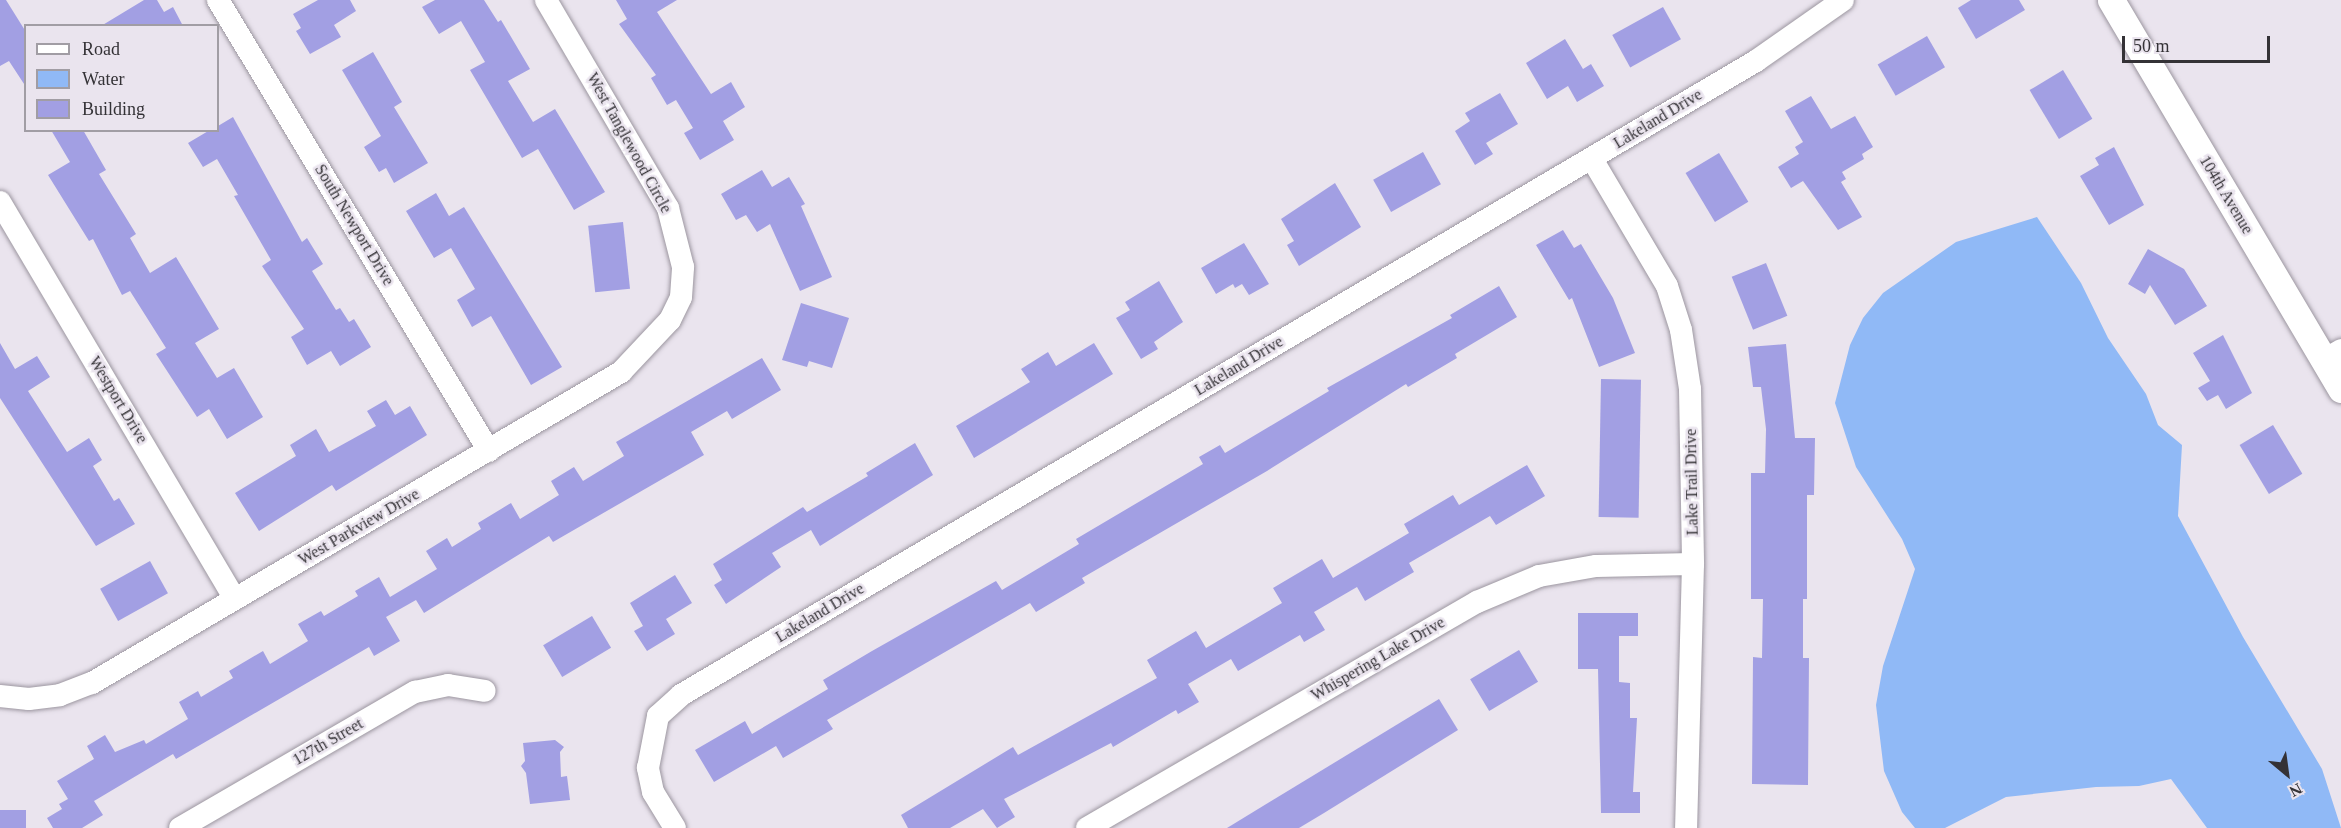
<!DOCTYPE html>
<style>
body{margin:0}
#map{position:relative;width:2341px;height:828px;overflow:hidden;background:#eae4ee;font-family:"Times New Roman",serif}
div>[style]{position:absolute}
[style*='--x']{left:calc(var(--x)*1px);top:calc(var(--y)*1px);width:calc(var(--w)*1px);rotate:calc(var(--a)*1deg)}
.water>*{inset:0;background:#90b9f6}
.building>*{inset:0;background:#a29fe3;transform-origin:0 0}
.roads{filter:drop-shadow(0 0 2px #9c96a0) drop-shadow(0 0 2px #9c96a0)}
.minor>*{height:22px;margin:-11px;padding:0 11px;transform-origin:11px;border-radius:11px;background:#fff}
.tertiary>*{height:27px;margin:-13.5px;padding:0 13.5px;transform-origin:13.5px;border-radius:13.5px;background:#fff}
span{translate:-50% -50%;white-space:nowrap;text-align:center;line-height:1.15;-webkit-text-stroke:5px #eae4ee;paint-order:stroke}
.street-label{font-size:16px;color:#343236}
.legend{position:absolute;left:24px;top:24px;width:195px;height:108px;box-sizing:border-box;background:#eae4ee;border:2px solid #a19da4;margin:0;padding:8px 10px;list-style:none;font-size:18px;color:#343236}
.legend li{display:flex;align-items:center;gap:12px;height:30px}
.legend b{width:30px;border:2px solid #a19da4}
.north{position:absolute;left:2257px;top:744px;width:60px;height:60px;-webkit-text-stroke:4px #eae4ee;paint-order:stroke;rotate:151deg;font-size:16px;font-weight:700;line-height:24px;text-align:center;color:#343236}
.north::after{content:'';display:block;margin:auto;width:21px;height:27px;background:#343236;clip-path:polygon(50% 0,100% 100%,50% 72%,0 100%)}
.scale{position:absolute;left:2122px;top:36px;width:148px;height:27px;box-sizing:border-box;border:3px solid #343236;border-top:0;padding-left:8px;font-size:18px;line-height:21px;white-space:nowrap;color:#343236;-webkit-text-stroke:4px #eae4ee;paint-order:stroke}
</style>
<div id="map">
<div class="water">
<i style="clip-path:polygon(2037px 217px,2081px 283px,2108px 338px,2146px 394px,2158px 425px,2182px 445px,2178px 516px,2243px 637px,2322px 769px,2341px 828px,2207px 828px,2171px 779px,2139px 786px,2096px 787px,2006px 797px,1945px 828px,1915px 828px,1902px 812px,1884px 771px,1876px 705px,1883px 666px,1915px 569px,1902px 539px,1856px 467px,1835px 403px,1850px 345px,1863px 318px,1883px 293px,1956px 242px)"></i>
</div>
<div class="building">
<i style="clip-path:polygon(0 0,6px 0,26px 32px,26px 87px,9px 61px,0 66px)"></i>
<i style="clip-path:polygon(144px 0,157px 0,164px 12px,173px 7px,183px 26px,101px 26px)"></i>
<i style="clip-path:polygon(318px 0,350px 0,356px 11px,334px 25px,341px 37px,310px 54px,296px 31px,301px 28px,293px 14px)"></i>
<i style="clip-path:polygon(435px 0,484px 0,498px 22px,501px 20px,530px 69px,508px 81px,533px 122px,555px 109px,605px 192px,574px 210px,538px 149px,522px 158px,470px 70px,485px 62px,461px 21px,439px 34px,422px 7px)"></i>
<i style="clip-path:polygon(616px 0,677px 0,657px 12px,711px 94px,731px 82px,745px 107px,723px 121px,734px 140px,700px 160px,684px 133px,693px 128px,676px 100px,667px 105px,651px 78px,656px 75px,619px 24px,627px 19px)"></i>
<i style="clip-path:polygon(1971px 0,2019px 0,2025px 10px,1976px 39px,1958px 8px)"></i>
<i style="left:1663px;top:7px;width:37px;height:58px;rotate:61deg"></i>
<i style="left:1927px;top:36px;width:36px;height:57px;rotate:60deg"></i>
<i style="clip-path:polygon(1565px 39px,1583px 69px,1591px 64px,1604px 86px,1577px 102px,1568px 86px,1547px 99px,1526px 63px)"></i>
<i style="clip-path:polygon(373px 52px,402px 102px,394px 107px,428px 163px,394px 183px,386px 168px,379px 172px,364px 147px,381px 136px,342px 70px)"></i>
<i style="left:2063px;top:70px;width:57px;height:39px;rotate:59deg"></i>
<i style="clip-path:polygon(1500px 93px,1518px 124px,1486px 143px,1493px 154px,1475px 165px,1455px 131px,1470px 121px,1465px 113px)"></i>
<i style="clip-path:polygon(1811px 96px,1831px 129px,1855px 116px,1873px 147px,1862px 154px,1864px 159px,1842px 172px,1846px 179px,1841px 182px,1862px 217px,1838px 230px,1803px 181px,1791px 188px,1778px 167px,1799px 154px,1795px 147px,1803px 142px,1785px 111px)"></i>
<i style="clip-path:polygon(233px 117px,302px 242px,307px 238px,323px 264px,312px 271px,336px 310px,340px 308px,349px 322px,354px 319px,371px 347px,340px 366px,331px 351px,307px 365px,291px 337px,304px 329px,262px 266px,271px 260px,234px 196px,238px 195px,217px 159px,203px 167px,188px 143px,210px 130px,218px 130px,218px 126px)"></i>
<i style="clip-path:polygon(51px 130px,83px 130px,106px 170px,99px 174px,136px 234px,130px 238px,150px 273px,176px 257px,219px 329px,195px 343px,217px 378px,234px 368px,263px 417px,227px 439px,209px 409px,197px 417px,156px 354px,166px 348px,130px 291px,122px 295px,93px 239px,89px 241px,48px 175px,70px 162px)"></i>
<i style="clip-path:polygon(2114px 147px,2144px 205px,2109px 225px,2080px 176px,2099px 165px,2095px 158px)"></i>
<i style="left:1423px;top:152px;width:37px;height:57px;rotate:61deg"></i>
<i style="left:1719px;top:153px;width:57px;height:39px;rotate:59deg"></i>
<i style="clip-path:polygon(762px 170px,772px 187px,789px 177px,805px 204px,801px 206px,832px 277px,800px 291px,770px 224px,757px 232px,746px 215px,736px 220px,721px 194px)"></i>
<i style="clip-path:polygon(1335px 183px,1361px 227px,1299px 266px,1287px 245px,1294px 241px,1281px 219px)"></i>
<i style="clip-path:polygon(436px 193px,449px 216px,464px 207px,562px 367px,531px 385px,491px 316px,472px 327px,457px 300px,475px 289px,451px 248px,434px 258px,406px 211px)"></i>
<i style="left:623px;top:222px;width:67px;height:35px;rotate:84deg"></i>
<i style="clip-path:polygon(1563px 230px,1574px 248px,1581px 244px,1613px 298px,1635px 353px,1599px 367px,1572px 298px,1569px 300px,1536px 245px)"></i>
<i style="clip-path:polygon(1244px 243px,1269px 284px,1249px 295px,1242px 284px,1235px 288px,1233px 284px,1216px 294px,1201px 268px)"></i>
<i style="clip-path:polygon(2148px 249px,2184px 269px,2207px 306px,2175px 325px,2150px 285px,2145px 294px,2128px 284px)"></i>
<i style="left:1766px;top:263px;width:57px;height:37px;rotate:68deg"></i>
<i style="clip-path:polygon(1159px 281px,1183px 322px,1154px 342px,1158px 349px,1141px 359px,1116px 318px,1130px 310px,1125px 302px)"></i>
<i style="clip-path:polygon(1499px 286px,1517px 317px,1455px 354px,1457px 358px,1408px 387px,1406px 384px,1267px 471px,1082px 578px,1085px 583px,1036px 612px,1030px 603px,827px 720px,833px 729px,783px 758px,776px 746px,714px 782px,695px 750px,745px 721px,752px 734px,828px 689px,823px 680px,872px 651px,996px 581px,1002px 590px,1079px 544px,1076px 539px,1203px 464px,1199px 457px,1220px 445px,1225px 453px,1329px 391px,1327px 388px,1452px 318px,1450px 315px)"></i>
<i style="clip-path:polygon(801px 303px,849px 318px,832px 368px,809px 361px,807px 367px,782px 360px)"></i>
<i style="clip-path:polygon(2223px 335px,2252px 393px,2226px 409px,2218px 395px,2207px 401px,2198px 388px,2210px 381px,2193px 353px)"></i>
<i style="clip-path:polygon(0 343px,15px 369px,37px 356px,50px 377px,28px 391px,67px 452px,89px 438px,102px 460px,93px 466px,114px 501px,119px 498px,135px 524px,96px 546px,0 398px)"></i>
<i style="clip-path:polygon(1094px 343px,1113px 374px,974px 458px,956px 426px,1030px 382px,1021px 369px,1048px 352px,1056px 366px)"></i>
<i style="clip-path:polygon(1786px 344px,1795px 438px,1815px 438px,1814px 495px,1807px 495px,1807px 599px,1803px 599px,1803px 658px,1809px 658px,1808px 785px,1752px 784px,1753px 657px,1762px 658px,1763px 599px,1751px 599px,1751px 473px,1765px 473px,1766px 429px,1761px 387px,1753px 387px,1748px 347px)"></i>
<i style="clip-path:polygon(762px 358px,781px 390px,732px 419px,727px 411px,691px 432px,704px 455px,553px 542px,549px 536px,424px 613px,416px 600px,386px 617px,400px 641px,374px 656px,369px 647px,176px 759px,173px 754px,94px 801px,103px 815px,82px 828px,53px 828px,47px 818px,62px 809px,59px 804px,68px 799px,57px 781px,94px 759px,87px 746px,105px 735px,115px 752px,144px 740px,146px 744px,188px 719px,179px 702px,198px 691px,201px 697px,233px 678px,229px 671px,263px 651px,270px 664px,308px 641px,298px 624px,321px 611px,324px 616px,358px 596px,355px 591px,379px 577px,390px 597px,437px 569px,426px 551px,447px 538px,452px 547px,481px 529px,478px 523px,511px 503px,520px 519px,559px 495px,551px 481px,574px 467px,583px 481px,624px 456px,616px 442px)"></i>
<i style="left:1601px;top:379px;width:40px;height:138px;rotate:1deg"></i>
<i style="clip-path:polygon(386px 400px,395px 415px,410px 406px,427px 435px,336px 491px,332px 485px,259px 531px,235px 493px,296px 456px,290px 445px,316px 429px,329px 452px,376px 426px,367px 411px)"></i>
<i style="left:2273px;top:425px;width:57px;height:39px;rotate:59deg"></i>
<i style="clip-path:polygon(915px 443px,933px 475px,820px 546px,811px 530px,772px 553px,781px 567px,726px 604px,714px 585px,722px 580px,713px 564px,803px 507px,807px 512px,868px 476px,866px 473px)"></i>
<i style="clip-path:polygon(1527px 465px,1545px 496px,1496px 525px,1490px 516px,1409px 563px,1414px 572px,1365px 601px,1357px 587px,1314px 612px,1325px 630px,1304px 642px,1300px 635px,1238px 671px,1231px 659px,1188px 684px,1199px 702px,1178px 714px,1176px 710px,1113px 747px,1111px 743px,1004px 799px,1015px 817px,997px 828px,983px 809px,950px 828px,908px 828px,901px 815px,1013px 747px,1018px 755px,1157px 678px,1147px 660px,1196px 631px,1206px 648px,1282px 603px,1273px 588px,1322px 559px,1333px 578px,1409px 533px,1404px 524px,1453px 495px,1459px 505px)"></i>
<i style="left:150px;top:561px;width:37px;height:57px;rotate:61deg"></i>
<i style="clip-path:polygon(675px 575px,692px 603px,666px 619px,675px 634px,647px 651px,634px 631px,643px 626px,630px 603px)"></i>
<i style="clip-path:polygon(1578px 613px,1638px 613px,1638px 636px,1619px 636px,1619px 682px,1630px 683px,1630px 718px,1637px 718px,1633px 792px,1640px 792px,1640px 813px,1601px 813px,1598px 669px,1578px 669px)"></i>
<i style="left:592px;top:616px;width:37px;height:57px;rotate:59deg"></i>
<i style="left:1519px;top:650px;width:37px;height:57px;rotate:59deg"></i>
<i style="clip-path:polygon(1439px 699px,1458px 730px,1324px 813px,1299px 828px,1227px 828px)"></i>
<i style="clip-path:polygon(555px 740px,564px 747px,560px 752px,561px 777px,567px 776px,570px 800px,530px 804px,526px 773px,521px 766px,525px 761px,523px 743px)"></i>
<i style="left:0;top:810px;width:26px;height:18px"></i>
</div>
<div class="roads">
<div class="minor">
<i style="--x:218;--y:0;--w:526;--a:59"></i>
<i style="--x:1592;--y:159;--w:147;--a:59.4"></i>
<i style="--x:1667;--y:286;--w:46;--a:72.3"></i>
<i style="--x:1681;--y:330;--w:60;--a:81.3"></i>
<i style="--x:1690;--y:389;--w:175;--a:89"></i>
<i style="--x:1693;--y:564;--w:264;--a:91.5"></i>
<i style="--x:0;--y:202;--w:461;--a:59.4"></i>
<i style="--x:2324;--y:360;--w:20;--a:-30"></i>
<i style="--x:0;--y:696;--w:29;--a:6"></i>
<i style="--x:29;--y:699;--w:31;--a:-7"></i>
<i style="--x:60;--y:695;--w:34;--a:-21"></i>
<i style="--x:92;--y:683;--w:614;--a:-30.45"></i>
<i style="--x:621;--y:372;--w:71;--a:-46.7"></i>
<i style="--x:670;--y:320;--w:25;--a:-64"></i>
<i style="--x:681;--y:297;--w:30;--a:-86"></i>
<i style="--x:683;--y:267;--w:61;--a:-104.3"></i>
<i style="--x:668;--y:208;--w:241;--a:-120.4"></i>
<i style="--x:180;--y:828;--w:272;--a:-30.1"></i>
<i style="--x:415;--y:692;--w:34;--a:-12"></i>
<i style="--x:448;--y:685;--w:37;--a:9"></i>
<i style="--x:675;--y:828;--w:42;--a:-121.4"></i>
<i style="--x:653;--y:792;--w:25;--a:-102"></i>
<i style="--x:648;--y:768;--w:53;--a:-79.1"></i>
<i style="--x:658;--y:716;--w:31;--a:-42"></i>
<i style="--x:681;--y:695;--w:1248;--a:-30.53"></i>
<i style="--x:1756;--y:61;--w:106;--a:-35"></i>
<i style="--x:1087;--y:828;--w:451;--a:-30.1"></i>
<i style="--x:1477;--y:602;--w:67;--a:-22.8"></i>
<i style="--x:1539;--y:576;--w:58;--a:-10"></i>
<i style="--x:1596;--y:566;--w:97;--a:-1.2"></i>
</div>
<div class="tertiary">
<i style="--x:2111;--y:0;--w:452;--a:59.4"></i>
</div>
</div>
<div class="street-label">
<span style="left:1658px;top:119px;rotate:-31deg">Lakeland Drive</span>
<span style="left:629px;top:143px;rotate:61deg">West Tanglewood Circle</span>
<span style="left:2226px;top:195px;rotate:59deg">104th Avenue</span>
<span style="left:354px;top:225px;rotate:59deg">South Newport Drive</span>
<span style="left:1239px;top:366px;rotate:-31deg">Lakeland Drive</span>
<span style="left:118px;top:400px;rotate:59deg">Westport Drive</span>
<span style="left:1692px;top:482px;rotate:-91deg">Lake Trail Drive</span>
<span style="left:359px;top:527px;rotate:-30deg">West Parkview Drive</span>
<span style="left:820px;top:613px;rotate:-31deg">Lakeland Drive</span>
<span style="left:1378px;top:659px;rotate:-30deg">Whispering Lake Drive</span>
<span style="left:328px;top:742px;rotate:-30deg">127th Street</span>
</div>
<ul class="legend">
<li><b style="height:8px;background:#fff"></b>Road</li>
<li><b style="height:16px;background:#90b9f6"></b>Water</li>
<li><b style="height:16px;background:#a29fe3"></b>Building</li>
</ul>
<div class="north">N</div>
<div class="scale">50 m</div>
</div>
